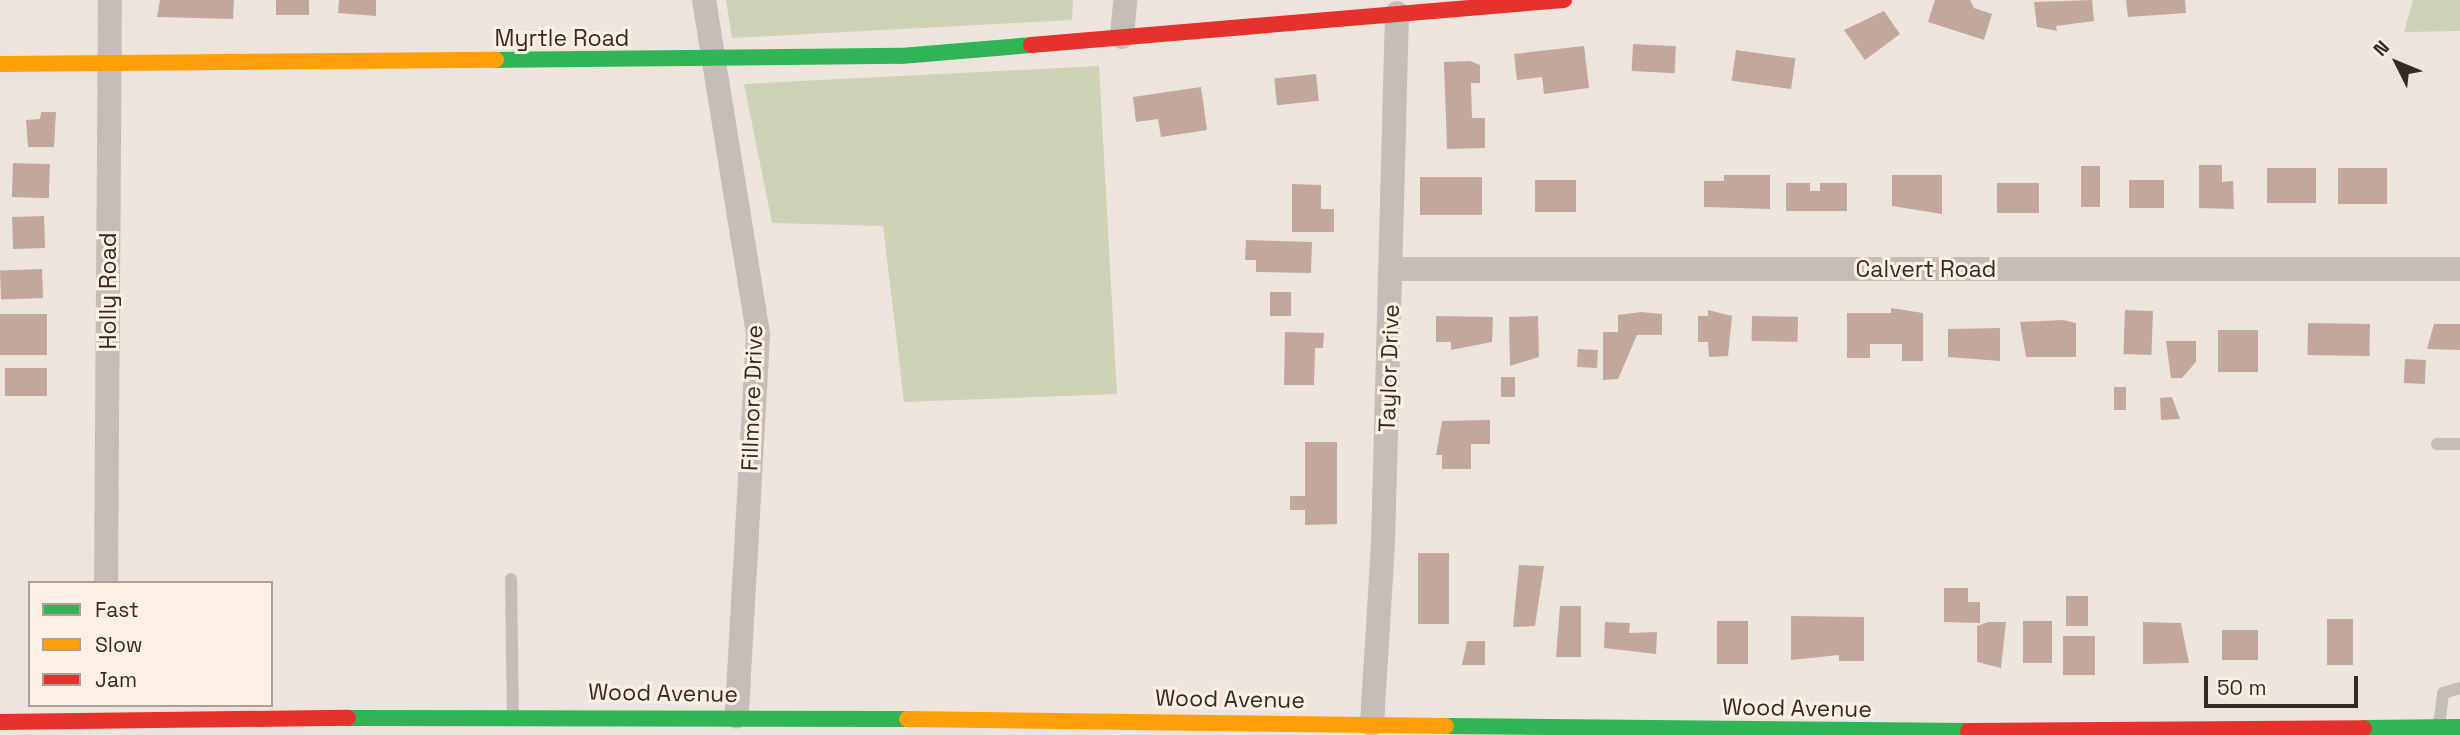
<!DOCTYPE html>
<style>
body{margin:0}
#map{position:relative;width:2460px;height:735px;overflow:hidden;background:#ede5dd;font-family:"Space Grotesk",sans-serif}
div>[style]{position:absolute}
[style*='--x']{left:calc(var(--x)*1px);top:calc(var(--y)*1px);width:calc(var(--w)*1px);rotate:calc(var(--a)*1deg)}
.green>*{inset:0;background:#ced2b6}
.building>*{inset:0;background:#c2a79d;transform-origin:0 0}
.lane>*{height:12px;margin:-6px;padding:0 6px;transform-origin:6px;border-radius:6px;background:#c5bdb7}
.street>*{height:24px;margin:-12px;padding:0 12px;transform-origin:12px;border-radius:12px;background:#c5bdb7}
.fast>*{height:16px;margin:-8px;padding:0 8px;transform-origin:8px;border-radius:8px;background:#30b455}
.slow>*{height:16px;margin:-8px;padding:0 8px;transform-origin:8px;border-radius:8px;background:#ff9f0a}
.jam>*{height:16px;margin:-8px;padding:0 8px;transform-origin:8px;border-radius:8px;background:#e5322d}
span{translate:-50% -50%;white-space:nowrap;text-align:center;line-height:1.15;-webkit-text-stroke:6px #fbf0e3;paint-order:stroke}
.street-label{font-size:23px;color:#362a25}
.legend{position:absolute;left:28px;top:581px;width:245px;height:126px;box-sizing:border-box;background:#fbf0e3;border:2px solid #aca197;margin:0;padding:9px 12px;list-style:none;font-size:21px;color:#362a25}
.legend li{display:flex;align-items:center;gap:14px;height:35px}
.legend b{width:35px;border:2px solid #aca197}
.north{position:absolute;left:2362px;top:28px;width:70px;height:70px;-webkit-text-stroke:5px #fbf0e3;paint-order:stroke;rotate:313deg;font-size:19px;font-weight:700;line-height:28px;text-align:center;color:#362a25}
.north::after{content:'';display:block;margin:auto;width:24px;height:32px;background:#362a25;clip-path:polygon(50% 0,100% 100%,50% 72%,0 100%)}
.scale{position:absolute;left:2204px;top:676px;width:154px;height:32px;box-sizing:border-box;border:4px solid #362a25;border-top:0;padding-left:9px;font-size:21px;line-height:24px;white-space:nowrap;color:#362a25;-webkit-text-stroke:5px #fbf0e3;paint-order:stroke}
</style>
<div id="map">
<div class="green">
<i style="clip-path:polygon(726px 0,1073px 0,1072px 20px,732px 38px)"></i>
<i style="clip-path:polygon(2413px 0,2460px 0,2460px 31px,2404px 32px)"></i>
<i style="clip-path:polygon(1099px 66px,1117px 394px,904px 402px,883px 226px,772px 223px,744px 84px)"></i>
</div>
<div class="building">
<i style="clip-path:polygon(160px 0,234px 0,233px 19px,157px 17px)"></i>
<i style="left:276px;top:0;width:33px;height:15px"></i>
<i style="clip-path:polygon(339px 0,376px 0,376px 16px,338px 13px)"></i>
<i style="clip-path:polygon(1935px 0,1970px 0,1974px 8px,1992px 14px,1984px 40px,1928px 22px)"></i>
<i style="clip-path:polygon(2092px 0,2094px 21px,2056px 26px,2057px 31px,2037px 27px,2034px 2px)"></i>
<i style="clip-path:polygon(2126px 0,2185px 0,2186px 13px,2128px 17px)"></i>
<i style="clip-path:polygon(1884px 11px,1900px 34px,1865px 60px,1844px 30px)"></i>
<i style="left:1633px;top:44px;width:43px;height:27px;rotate:3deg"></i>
<i style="clip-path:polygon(1584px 46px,1589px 88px,1544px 94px,1542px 77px,1517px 80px,1514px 54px)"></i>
<i style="left:1736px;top:50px;width:60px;height:31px;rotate:8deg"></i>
<i style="clip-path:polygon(1470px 61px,1480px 65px,1480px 83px,1471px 83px,1472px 118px,1485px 118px,1485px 148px,1447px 149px,1444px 62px)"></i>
<i style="left:1316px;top:74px;width:27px;height:42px;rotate:84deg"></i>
<i style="clip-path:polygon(1201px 87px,1207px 130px,1161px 137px,1158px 119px,1136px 122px,1133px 97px)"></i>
<i style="clip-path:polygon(41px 112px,56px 112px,54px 147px,28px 147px,26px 120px,40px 119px)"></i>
<i style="left:13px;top:163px;width:37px;height:34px;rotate:2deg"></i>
<i style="clip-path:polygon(2199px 165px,2222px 165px,2222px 182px,2233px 181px,2234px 209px,2199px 208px)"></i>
<i style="left:2081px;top:166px;width:19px;height:41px"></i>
<i style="left:2267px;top:168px;width:49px;height:35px"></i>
<i style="left:2338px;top:168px;width:49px;height:36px"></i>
<i style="clip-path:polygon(1724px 175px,1770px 175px,1770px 209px,1704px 207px,1704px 181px,1724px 181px)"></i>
<i style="clip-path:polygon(1892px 175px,1942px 175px,1942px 214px,1892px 206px)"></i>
<i style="left:1420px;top:177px;width:62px;height:38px"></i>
<i style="left:1535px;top:180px;width:41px;height:32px"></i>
<i style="left:2129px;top:180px;width:35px;height:28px"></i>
<i style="clip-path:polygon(1786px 183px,1810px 183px,1810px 191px,1820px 191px,1820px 183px,1847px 183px,1847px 211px,1786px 211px)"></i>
<i style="left:1997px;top:183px;width:42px;height:30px"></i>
<i style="clip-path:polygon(1292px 184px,1321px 185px,1321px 209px,1334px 209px,1334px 232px,1292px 232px)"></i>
<i style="left:44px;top:216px;width:32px;height:32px;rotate:88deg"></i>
<i style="clip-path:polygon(1246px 240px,1312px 242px,1311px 273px,1256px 272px,1256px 260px,1245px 260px)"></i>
<i style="left:42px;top:269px;width:29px;height:42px;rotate:88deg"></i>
<i style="left:1270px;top:292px;width:21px;height:24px"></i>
<i style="clip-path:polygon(1891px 308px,1923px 313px,1923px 361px,1902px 361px,1902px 344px,1870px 344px,1870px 358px,1847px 358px,1847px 313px,1891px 313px)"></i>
<i style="clip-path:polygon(1708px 310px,1732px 316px,1728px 356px,1709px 357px,1708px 342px,1698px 342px,1698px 316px,1708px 316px)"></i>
<i style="left:2125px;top:310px;width:28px;height:44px;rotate:2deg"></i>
<i style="clip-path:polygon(1641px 312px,1662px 314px,1662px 335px,1637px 335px,1618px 379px,1603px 380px,1603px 332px,1618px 332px,1618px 315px)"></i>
<i style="left:0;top:314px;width:47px;height:41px"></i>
<i style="clip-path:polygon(1436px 316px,1493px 317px,1492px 342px,1451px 350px,1451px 342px,1436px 342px)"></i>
<i style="clip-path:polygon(1538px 316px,1539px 357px,1510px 366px,1509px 317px)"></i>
<i style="left:1752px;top:316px;width:46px;height:25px;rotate:1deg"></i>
<i style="clip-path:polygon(2063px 320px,2076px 323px,2076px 357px,2026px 357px,2020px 322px)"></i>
<i style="left:2308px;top:323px;width:62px;height:32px;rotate:1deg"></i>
<i style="clip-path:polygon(2434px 324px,2460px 324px,2460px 350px,2427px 349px)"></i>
<i style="clip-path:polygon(2000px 328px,2000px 361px,1948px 357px,1948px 329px)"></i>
<i style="left:2218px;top:330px;width:40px;height:42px"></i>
<i style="clip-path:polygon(1285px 332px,1324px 333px,1323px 348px,1315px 348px,1314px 385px,1284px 385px)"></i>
<i style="clip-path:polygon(2166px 341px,2196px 341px,2196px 362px,2182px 378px,2171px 378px)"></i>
<i style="left:1578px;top:349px;width:20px;height:18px;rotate:3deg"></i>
<i style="left:2405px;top:359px;width:21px;height:24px;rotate:3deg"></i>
<i style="left:5px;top:368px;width:42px;height:28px"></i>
<i style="left:1501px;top:377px;width:14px;height:20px"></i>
<i style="left:2114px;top:387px;width:12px;height:23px"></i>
<i style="clip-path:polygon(2172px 397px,2180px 419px,2161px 420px,2160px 398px)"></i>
<i style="clip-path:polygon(1490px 420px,1490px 444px,1471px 444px,1471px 469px,1442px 469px,1442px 455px,1436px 455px,1442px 421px)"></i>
<i style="clip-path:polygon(1305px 442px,1337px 442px,1337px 524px,1305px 525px,1305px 510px,1290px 510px,1290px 496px,1305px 496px)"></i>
<i style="left:1418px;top:553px;width:31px;height:71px"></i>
<i style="clip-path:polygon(1519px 565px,1544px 566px,1535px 626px,1513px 627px)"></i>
<i style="clip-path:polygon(1944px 588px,1968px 588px,1968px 602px,1980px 602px,1980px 623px,1944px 622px)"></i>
<i style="left:2066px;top:596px;width:22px;height:30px"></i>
<i style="clip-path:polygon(1560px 606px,1581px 606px,1581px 657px,1556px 657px)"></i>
<i style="clip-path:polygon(1791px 616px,1864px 617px,1864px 661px,1839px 661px,1839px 655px,1791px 660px)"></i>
<i style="left:2327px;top:619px;width:26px;height:46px"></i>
<i style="left:1717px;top:621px;width:31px;height:43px"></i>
<i style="left:2052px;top:621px;width:42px;height:29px;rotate:90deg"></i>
<i style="clip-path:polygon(1605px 622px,1630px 623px,1629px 633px,1657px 632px,1656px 654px,1604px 648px)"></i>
<i style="clip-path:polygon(1988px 622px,2006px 622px,2001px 668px,1977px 662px,1977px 626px)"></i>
<i style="clip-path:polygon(2143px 622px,2181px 623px,2189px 663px,2143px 664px)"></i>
<i style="left:2222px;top:630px;width:36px;height:30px"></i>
<i style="left:2063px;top:636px;width:32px;height:39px"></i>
<i style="clip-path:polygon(1467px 641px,1485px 641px,1485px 665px,1462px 665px)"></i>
</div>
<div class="lane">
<i style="--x:2437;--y:444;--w:23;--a:0"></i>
<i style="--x:511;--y:579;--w:137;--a:89.2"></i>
<i style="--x:2439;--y:727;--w:34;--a:-83"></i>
<i style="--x:2443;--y:693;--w:18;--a:-16"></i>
</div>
<div class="street">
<i style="--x:704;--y:0;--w:339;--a:80.8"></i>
<i style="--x:758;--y:335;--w:382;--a:93.2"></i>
<i style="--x:1122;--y:37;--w:37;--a:-85"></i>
<i style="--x:1392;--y:269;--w:1068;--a:0"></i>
<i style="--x:106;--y:583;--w:583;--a:-89.61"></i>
<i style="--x:1372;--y:724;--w:181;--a:-86.5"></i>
<i style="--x:1383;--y:543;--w:530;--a:-88.49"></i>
</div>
<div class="fast">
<i style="--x:496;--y:60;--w:405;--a:-0.6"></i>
<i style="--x:901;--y:56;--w:130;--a:-4.8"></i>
<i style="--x:348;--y:718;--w:559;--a:0.1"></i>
<i style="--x:1446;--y:726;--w:522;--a:0.55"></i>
<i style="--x:2364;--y:728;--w:96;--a:-0.6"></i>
</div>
<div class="slow">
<i style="--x:0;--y:64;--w:496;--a:-0.5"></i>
<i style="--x:907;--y:719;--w:539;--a:0.74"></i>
</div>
<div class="jam">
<i style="--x:1031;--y:45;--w:535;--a:-4.83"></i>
<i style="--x:0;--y:722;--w:348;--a:-0.7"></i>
<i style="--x:1968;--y:731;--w:396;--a:-0.4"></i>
</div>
<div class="street-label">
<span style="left:562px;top:38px">Myrtle Road</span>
<span style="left:1926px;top:269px">Calvert Road</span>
<span style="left:108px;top:291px;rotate:-90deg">Holly Road</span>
<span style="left:1389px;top:368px;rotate:-88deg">Taylor Drive</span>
<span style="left:752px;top:398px;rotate:-88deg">Fillmore Drive</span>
<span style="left:663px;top:693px;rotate:1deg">Wood Avenue</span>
<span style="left:1230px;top:699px;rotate:1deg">Wood Avenue</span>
<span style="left:1797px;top:708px;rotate:1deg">Wood Avenue</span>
</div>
<ul class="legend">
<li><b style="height:9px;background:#30b455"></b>Fast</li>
<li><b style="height:9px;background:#ff9f0a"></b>Slow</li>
<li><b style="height:9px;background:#e5322d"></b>Jam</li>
</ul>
<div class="north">N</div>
<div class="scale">50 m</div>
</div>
